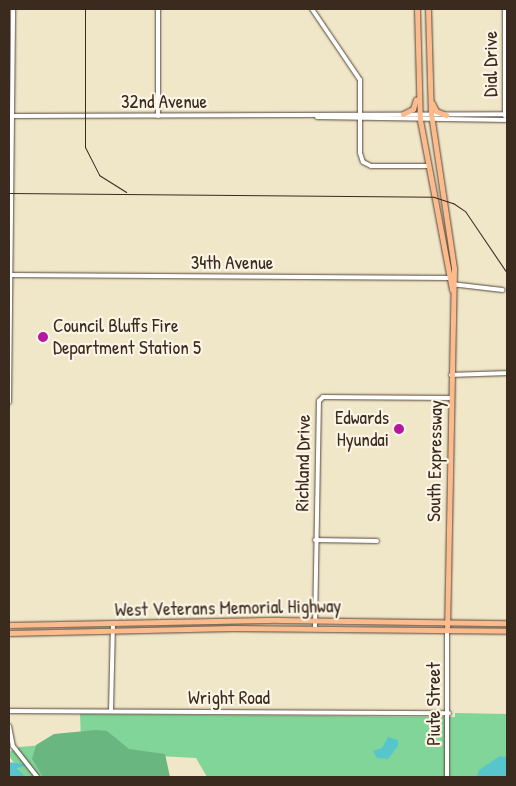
<!DOCTYPE html>
<style>
body{margin:0}
#map{position:relative;width:516px;height:786px;overflow:hidden;background:#f0e6c8;font-family:"Patrick Hand",sans-serif}
div>[style]{position:absolute}
[style*='--x']{left:calc(var(--x)*1px);top:calc(var(--y)*1px);width:calc(var(--w)*1px);rotate:calc(var(--a)*1deg)}
.green>*{inset:0;background:#82d598}
.forest>*{inset:0;background:#69b680}
.water>*{inset:0;background:#57c5cc}
.roads{filter:drop-shadow(0 0 1px #564638) drop-shadow(0 0 1px #564638)}
.minor>*{height:4px;margin:-2px;padding:0 2px;transform-origin:2px;border-radius:2px;background:#fff}
.major>*{height:5px;margin:-2.5px;padding:0 2.5px;transform-origin:2.5px;border-radius:2.5px;background:#fbbb8d}
.rail>*{height:1px;margin:-0.5px;padding:0 0.5px;transform-origin:0.5px;border-radius:0.5px;background:#3b2a1e}
.dots>*{width:14px;height:14px;translate:-50% -50%;box-sizing:border-box;border:2px solid #fcf5e5;border-radius:50%}
span{translate:-50% -50%;white-space:nowrap;text-align:center;line-height:1.15;-webkit-text-stroke:4.5px #fcf5e5;paint-order:stroke}
.street-label{font-size:19px;color:#3b2a1e}
.poi-label{font-size:19px;color:#3b2a1e}
.left{translate:0 -50%;text-align:left}
.right{translate:-100% -50%;text-align:right}
.frame{position:absolute;inset:0;border:10px solid #3b2a1e;pointer-events:none}
</style>
<div id="map">
<div class="green">
<i style="clip-path:polygon(455px 713px,507px 714px,507px 777px,207px 777px,196px 758px,139px 755px,160px 777px,24px 777px,9px 756px,9px 752px,19px 747px,81px 742px,80px 714px,455px 717px)"></i>
</div>
<div class="forest">
<i style="clip-path:polygon(96px 730px,107px 731px,129px 749px,165px 754px,170px 777px,43px 777px,32px 759px,36px 745px,54px 734px)"></i>
</div>
<div class="water">
<i style="clip-path:polygon(388px 737px,398px 740px,398px 746px,388px 759px,377px 758px,373px 751px,382px 748px)"></i>
<i style="clip-path:polygon(500px 756px,507px 757px,507px 777px,477px 777px,479px 770px)"></i>
<i style="clip-path:polygon(9px 762px,28px 765px,17px 768px,26px 777px,9px 777px)"></i>
</div>
<div class="roads">
<div class="minor">
<i style="--x:312;--y:9;--w:86;--a:55.9"></i>
<i style="--x:360;--y:80;--w:73;--a:90"></i>
<i style="--x:360;--y:153;--w:9;--a:72"></i>
<i style="--x:363;--y:162;--w:9;--a:27"></i>
<i style="--x:371;--y:166;--w:57;--a:0"></i>
<i style="--x:12;--y:116;--w:495;--a:-0.2"></i>
<i style="--x:158;--y:116;--w:107;--a:-90"></i>
<i style="--x:505;--y:116;--w:107;--a:-90"></i>
<i style="--x:317;--y:117;--w:190;--a:0.9"></i>
<i style="--x:9;--y:275;--w:443;--a:0.4"></i>
<i style="--x:451;--y:284;--w:52;--a:6.6"></i>
<i style="--x:451;--y:375;--w:56;--a:-2"></i>
<i style="--x:9;--y:402;--w:393;--a:-89.4"></i>
<i style="--x:315;--y:540;--w:62;--a:0.9"></i>
<i style="--x:315;--y:628;--w:227;--a:-89"></i>
<i style="--x:319;--y:401;--w:6;--a:-45"></i>
<i style="--x:323;--y:397;--w:128;--a:0.4"></i>
<i style="--x:9;--y:711;--w:440;--a:0.3"></i>
<i style="--x:111;--y:711;--w:86;--a:-88.7"></i>
<i style="--x:9;--y:726;--w:20;--a:79"></i>
<i style="--x:13;--y:746;--w:39;--a:52"></i>
<i style="--x:447;--y:777;--w:147;--a:-90"></i>
</div>
<div class="major">
<i style="--x:417;--y:9;--w:111;--a:88.5"></i>
<i style="--x:420;--y:120;--w:173;--a:79.3"></i>
<i style="--x:428;--y:9;--w:105;--a:88.4"></i>
<i style="--x:431;--y:114;--w:156;--a:81.5"></i>
<i style="--x:454;--y:268;--w:362;--a:91.1"></i>
<i style="--x:432;--y:103;--w:9;--a:63"></i>
<i style="--x:436;--y:111;--w:11;--a:22"></i>
<i style="--x:403;--y:114;--w:11;--a:-27"></i>
<i style="--x:413;--y:109;--w:10;--a:-73"></i>
<i style="--x:9;--y:625;--w:270;--a:-1.1"></i>
<i style="--x:279;--y:620;--w:228;--a:0.8"></i>
<i style="--x:9;--y:633;--w:224;--a:-1.3"></i>
<i style="--x:233;--y:628;--w:274;--a:0.6"></i>
</div>
</div>
<div class="rail">
<i style="--x:85;--y:9;--w:138;--a:90"></i>
<i style="--x:85;--y:147;--w:31;--a:63"></i>
<i style="--x:99;--y:175;--w:32;--a:32"></i>
<i style="--x:9;--y:193;--w:425;--a:0.5"></i>
<i style="--x:434;--y:197;--w:20;--a:18"></i>
<i style="--x:453;--y:203;--w:14;--a:34"></i>
<i style="--x:465;--y:211;--w:75;--a:55.9"></i>
</div>
<div class="dots">
<i style="left:43px;top:337px;background:#b5179e"></i>
<i style="left:399px;top:429px;background:#b5179e"></i>
</div>
<div class="street-label">
<span style="left:491px;top:64px;rotate:-90deg">Dial Drive</span>
<span style="left:164px;top:102px">32nd Avenue</span>
<span style="left:232px;top:263px">34th Avenue</span>
<span style="left:435px;top:461px;rotate:-89deg">South Expressway</span>
<span style="left:303px;top:463px;rotate:-89deg">Richland Drive</span>
<span style="left:228px;top:608px;rotate:-1deg">West Veterans Memorial Highway</span>
<span style="left:229px;top:698px">Wright Road</span>
<span style="left:434px;top:704px;rotate:-90deg">Piute Street</span>
</div>
<div class="poi-label">
<span class="left" style="left:53px;top:337px">Council Bluffs Fire<br>Department Station 5</span>
<span class="right" style="left:389px;top:429px">Edwards<br>Hyundai</span>
</div>
<div class="frame"></div>
</div>
